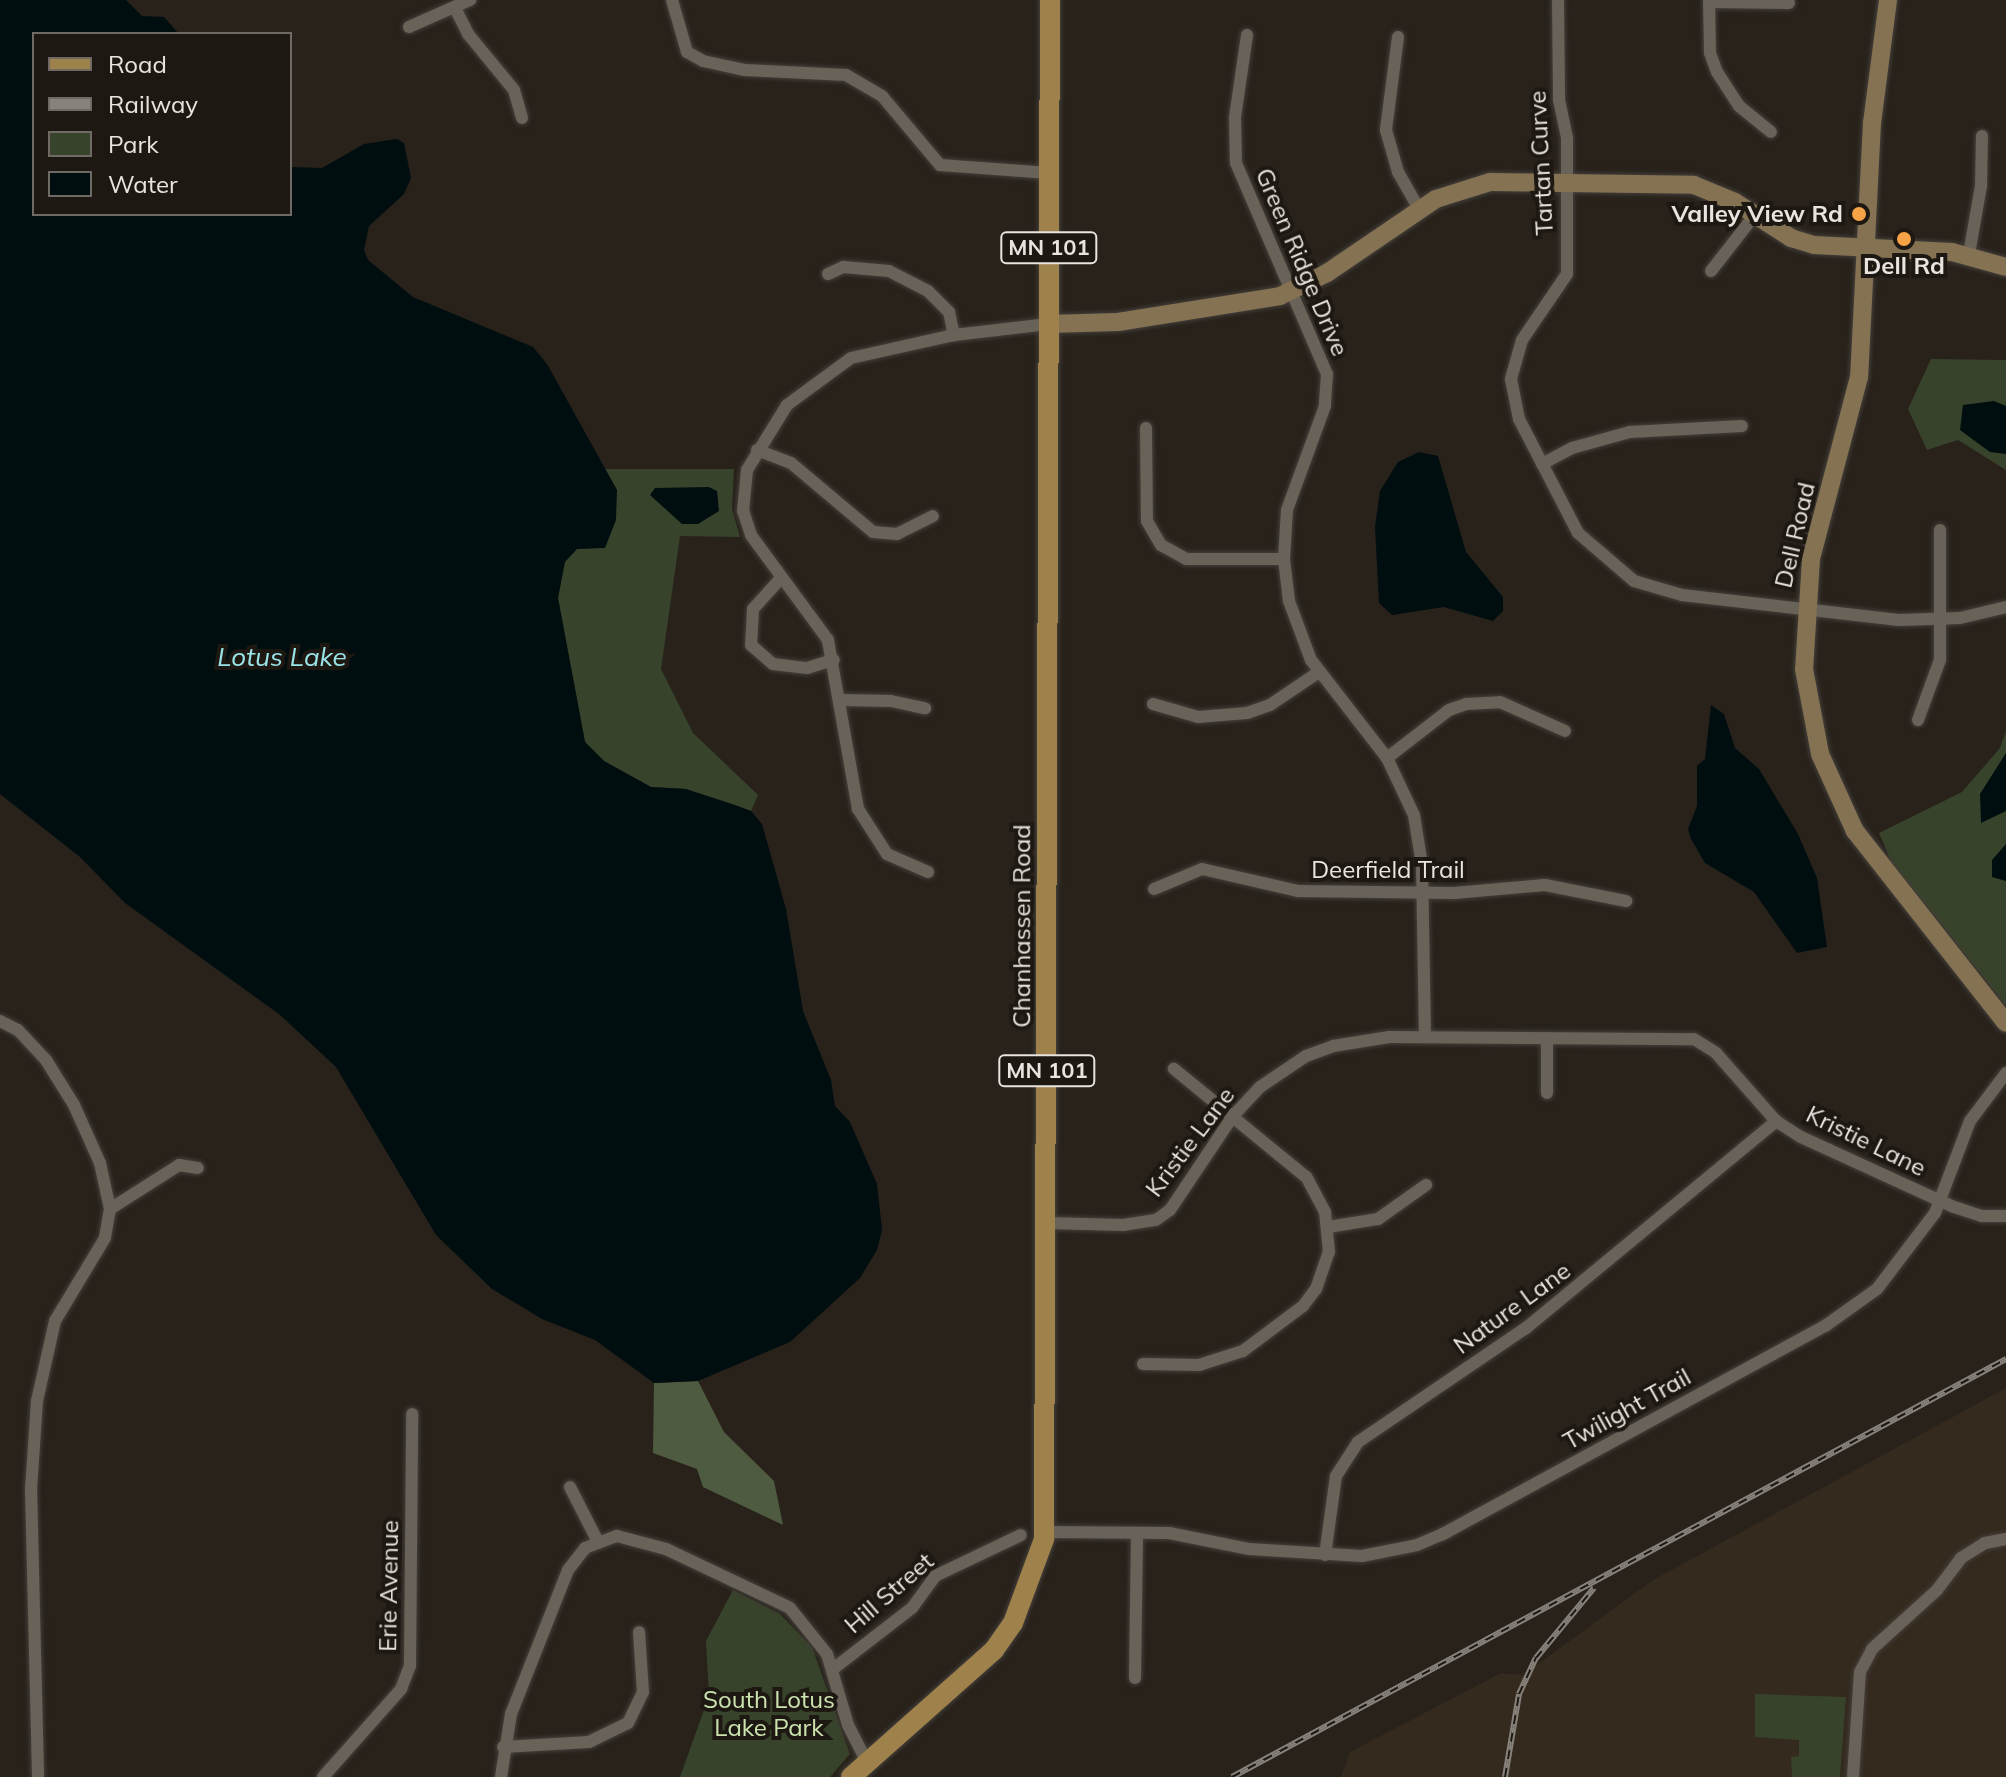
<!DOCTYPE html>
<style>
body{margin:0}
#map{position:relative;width:2006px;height:1777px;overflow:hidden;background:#28221b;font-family:Mulish,sans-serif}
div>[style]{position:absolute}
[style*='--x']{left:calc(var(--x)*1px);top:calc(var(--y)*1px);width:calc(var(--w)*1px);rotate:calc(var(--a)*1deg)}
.built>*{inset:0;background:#342a1e}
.green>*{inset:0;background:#38432b}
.forest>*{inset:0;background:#4f5b41}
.water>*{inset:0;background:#000e10}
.roads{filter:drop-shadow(0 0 2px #443f3a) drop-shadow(0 0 2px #443f3a)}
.street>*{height:12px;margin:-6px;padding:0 6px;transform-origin:6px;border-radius:6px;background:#696259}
.secondary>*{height:18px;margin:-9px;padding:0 9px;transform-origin:9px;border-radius:9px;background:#847253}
.primary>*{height:20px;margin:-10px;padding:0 10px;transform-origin:10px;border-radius:10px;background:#9f814c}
.rail>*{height:6px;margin-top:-3px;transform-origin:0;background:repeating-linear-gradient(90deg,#1e1812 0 9px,#87827c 0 18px);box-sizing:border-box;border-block:2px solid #87827c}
.dots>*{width:22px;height:22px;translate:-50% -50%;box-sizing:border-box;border:4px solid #1e1812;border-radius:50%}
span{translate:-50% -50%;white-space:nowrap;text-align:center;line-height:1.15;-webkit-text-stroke:8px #1e1812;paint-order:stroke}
.shield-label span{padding:2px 6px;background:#1e1812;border:2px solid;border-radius:6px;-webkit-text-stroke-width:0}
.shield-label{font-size:22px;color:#e8e4e0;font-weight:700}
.street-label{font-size:24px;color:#e8e4e0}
.poi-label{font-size:24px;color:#e8e4e0;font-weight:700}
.right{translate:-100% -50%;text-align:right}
.park-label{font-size:24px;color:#cbe3af}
.water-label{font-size:26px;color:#9ae4e9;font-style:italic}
.legend{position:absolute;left:32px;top:32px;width:260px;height:184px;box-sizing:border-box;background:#1e1812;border:2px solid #6f6a64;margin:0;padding:10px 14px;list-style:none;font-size:24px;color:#e8e4e0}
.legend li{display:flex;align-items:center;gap:16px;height:40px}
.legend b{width:40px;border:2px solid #6f6a64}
</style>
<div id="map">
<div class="built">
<i style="clip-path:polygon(2006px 1388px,2006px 1777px,1341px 1777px,1350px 1752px,1501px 1673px,1523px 1675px,1653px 1580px)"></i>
</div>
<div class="green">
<i style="clip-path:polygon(1931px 359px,2006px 360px,2006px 470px,1958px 440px,1927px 450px,1908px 409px)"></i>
<i style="clip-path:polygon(605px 469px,734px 469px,732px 509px,740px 537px,680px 536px,661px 669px,693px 733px,758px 795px,751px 811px,686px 789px,651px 787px,604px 761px,585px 742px,558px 598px,564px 562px,617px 490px)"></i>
<i style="clip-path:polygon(2006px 731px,2006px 1006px,1891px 861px,1879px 833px,1962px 792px,2000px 748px)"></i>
<i style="clip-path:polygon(733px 1590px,780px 1614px,812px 1647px,850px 1754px,830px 1777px,680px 1777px,709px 1696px,706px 1641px)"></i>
<i style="clip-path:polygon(1755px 1694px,1846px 1697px,1840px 1777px,1792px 1777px,1791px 1757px,1799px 1756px,1799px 1740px,1755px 1737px)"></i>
</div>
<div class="forest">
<i style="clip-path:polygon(698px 1381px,724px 1432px,774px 1481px,783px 1525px,703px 1487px,697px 1469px,653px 1453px,654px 1383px)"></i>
</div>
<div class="water">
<i style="clip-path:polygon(0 0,126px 0,142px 16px,164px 17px,179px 34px,34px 34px,34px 214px,290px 214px,290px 167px,322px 168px,364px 144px,397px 139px,404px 143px,411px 178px,404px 194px,369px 226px,364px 250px,368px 260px,413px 297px,533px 347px,547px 364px,617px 490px,616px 520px,605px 548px,577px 549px,565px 562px,558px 598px,585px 742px,604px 761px,651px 787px,686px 789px,735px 805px,751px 811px,762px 824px,786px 909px,803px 1011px,831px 1080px,835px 1106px,850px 1122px,877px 1184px,882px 1230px,877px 1250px,860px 1278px,790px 1342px,698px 1381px,654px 1383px,595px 1340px,542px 1319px,492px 1289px,436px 1235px,336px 1067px,279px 1014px,125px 903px,80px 857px,0 794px)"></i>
<i style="clip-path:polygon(1994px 401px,2006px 406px,2006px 454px,1990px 452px,1960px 430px,1963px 405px)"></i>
<i style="clip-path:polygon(1419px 452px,1438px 456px,1466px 552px,1503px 597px,1503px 611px,1493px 621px,1444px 607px,1392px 615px,1379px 603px,1375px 527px,1380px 491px,1398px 462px)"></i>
<i style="clip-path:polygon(709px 487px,717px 491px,719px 511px,698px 524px,682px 524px,650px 495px,655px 488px)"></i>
<i style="clip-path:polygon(1711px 705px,1724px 714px,1735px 748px,1759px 769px,1798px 834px,1817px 878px,1827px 947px,1797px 953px,1754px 892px,1705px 863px,1691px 839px,1688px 829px,1697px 806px,1697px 766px,1705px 759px)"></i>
<i style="clip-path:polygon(2006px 753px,2006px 811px,1981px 823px,1980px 794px)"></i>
<i style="clip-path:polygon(2006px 844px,2006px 881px,1992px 877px,1992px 860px)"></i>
</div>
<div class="roads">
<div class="street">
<i style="--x:672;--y:0;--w:54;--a:73.9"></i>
<i style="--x:687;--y:52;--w:18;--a:29"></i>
<i style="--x:703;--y:61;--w:43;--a:12.1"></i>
<i style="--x:745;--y:70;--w:101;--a:2.8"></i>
<i style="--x:846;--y:75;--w:42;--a:30.3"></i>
<i style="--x:882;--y:96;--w:90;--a:50"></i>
<i style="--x:940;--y:165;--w:109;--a:4.2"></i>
<i style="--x:1558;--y:0;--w:100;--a:89.4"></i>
<i style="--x:1559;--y:100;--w:40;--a:78"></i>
<i style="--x:1567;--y:139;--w:135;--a:90"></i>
<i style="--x:1567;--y:274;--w:80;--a:124.3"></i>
<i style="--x:1522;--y:340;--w:41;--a:105.8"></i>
<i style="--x:1511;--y:379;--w:41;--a:78.7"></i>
<i style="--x:1519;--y:419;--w:128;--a:62.6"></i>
<i style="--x:1578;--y:533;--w:74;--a:40.6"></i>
<i style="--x:1634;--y:581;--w:50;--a:16.3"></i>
<i style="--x:1682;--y:595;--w:218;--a:6.6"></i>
<i style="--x:1899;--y:620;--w:61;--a:-1.9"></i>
<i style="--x:1960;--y:618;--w:47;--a:-13.4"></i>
<i style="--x:1709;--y:0;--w:53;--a:88.9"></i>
<i style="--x:1710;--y:53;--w:20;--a:70"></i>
<i style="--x:1717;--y:72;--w:40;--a:57.1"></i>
<i style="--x:1739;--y:106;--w:41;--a:39.1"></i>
<i style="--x:1709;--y:2;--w:80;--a:0.7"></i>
<i style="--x:456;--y:10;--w:27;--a:63"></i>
<i style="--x:468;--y:34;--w:72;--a:50.6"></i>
<i style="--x:514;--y:90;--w:29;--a:74"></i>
<i style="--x:409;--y:27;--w:67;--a:-23.9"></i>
<i style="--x:1247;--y:35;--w:83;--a:98.3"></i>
<i style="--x:1235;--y:117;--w:46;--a:88.8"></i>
<i style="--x:1236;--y:163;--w:230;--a:66.7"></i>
<i style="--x:1327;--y:374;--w:32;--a:94"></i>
<i style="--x:1325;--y:406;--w:111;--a:110.1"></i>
<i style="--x:1287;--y:510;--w:49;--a:93.5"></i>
<i style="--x:1284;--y:559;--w:42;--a:83.2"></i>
<i style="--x:1289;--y:601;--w:63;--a:69.6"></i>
<i style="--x:1311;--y:660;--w:124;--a:52.2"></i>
<i style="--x:1387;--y:758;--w:63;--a:64.7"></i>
<i style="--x:1414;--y:815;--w:51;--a:80.9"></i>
<i style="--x:1422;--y:865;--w:172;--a:89"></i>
<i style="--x:1398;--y:37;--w:94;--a:97.4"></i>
<i style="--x:1386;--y:130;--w:44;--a:74.1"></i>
<i style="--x:1398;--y:172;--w:43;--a:60.4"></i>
<i style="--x:1969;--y:254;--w:69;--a:-80"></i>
<i style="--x:1981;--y:186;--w:50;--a:-88.9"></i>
<i style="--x:1711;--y:271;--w:70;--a:-52"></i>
<i style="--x:828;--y:274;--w:17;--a:-25"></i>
<i style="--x:843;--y:267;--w:46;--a:5"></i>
<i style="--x:889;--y:271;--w:44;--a:27.1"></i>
<i style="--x:928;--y:291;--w:30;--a:45"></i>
<i style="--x:949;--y:312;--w:24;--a:78"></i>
<i style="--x:1146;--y:428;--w:93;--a:89.4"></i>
<i style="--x:1147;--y:521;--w:28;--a:60"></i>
<i style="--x:1161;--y:545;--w:29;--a:29"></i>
<i style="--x:1186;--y:559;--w:98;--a:0"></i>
<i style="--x:757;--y:450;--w:36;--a:21"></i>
<i style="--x:791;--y:463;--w:107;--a:40.1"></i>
<i style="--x:873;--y:532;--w:24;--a:5"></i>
<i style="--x:897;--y:534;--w:40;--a:-26.6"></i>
<i style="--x:1542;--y:464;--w:34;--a:-28"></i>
<i style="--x:1572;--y:448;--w:60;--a:-15.4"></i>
<i style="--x:1630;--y:432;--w:112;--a:-3.1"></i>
<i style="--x:781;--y:578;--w:42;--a:132.1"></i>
<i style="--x:753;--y:609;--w:36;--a:93"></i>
<i style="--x:751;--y:645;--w:29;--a:41"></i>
<i style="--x:773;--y:664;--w:34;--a:7"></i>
<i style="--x:807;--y:668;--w:28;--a:-17"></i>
<i style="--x:842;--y:700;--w:49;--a:1.2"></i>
<i style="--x:891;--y:701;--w:35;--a:12"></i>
<i style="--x:1153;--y:704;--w:47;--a:16.1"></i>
<i style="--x:1198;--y:717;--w:49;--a:-4.7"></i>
<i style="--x:1247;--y:713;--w:24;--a:-19"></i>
<i style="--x:1270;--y:705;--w:59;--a:-34"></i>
<i style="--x:1918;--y:720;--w:64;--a:-69.9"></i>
<i style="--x:1940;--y:660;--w:130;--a:-90"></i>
<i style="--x:1387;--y:758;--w:78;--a:-37.7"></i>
<i style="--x:1449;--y:710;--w:18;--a:-19"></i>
<i style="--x:1466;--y:704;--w:34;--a:-3"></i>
<i style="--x:1500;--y:702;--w:71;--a:24"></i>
<i style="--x:928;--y:872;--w:45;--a:-156.3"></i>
<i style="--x:887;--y:854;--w:54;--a:-122.8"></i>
<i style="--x:858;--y:809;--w:172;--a:-100.1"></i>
<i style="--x:828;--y:640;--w:130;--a:-126.3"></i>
<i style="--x:751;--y:535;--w:25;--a:-108"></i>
<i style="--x:743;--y:511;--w:41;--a:-84.4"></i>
<i style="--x:747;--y:470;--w:76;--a:-58.4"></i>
<i style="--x:787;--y:405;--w:79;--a:-36.3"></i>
<i style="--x:851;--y:358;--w:106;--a:-12.6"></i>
<i style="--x:954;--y:335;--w:95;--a:-6.7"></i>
<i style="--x:1154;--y:889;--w:52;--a:-22.6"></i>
<i style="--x:1202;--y:869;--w:98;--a:12.9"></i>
<i style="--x:1298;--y:891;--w:156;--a:0.7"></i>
<i style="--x:1454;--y:893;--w:91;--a:-5"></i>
<i style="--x:1545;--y:885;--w:83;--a:11.2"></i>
<i style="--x:0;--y:1021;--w:20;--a:27"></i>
<i style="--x:18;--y:1030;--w:41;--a:47"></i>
<i style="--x:46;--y:1060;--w:53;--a:58.1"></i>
<i style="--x:74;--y:1105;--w:64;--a:65.9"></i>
<i style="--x:100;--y:1163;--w:47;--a:77.7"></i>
<i style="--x:110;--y:1209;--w:29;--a:100"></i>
<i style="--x:105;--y:1238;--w:97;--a:121.1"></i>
<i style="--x:55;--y:1321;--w:82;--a:102.7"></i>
<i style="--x:37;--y:1401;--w:87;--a:93.9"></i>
<i style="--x:31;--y:1488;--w:289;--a:88.6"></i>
<i style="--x:1547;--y:1038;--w:55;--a:90"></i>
<i style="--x:110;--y:1209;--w:82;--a:-32.5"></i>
<i style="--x:179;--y:1165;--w:19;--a:9"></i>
<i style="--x:1047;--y:1223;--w:76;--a:1.5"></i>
<i style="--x:1123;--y:1225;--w:33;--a:-9"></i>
<i style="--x:1156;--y:1220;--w:17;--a:-36"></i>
<i style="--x:1170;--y:1210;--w:113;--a:-56.2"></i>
<i style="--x:1233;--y:1116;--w:40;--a:-47"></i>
<i style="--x:1260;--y:1087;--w:55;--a:-34"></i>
<i style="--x:1306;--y:1056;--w:29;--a:-20"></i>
<i style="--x:1333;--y:1046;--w:57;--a:-9.1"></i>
<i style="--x:1389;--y:1037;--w:305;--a:0.4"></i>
<i style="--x:1694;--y:1039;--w:26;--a:32"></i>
<i style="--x:1716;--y:1053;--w:91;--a:48.6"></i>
<i style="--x:1776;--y:1121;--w:30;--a:33"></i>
<i style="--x:1801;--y:1137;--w:168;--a:24.6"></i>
<i style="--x:1954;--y:1207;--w:28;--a:18"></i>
<i style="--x:1981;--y:1216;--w:25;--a:0"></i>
<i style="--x:1328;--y:1227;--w:51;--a:-9.1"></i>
<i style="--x:1378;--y:1219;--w:59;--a:-35.3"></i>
<i style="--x:1143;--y:1364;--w:56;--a:1"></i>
<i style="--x:1199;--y:1365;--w:46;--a:-17.7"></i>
<i style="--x:1243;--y:1351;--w:75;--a:-36.9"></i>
<i style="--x:1303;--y:1306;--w:21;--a:-53"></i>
<i style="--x:1316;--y:1289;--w:39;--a:-71"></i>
<i style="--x:1329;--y:1252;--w:40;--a:-95.7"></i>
<i style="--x:1325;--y:1212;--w:40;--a:-118"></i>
<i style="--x:1306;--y:1177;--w:171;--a:-140.7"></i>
<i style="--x:570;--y:1487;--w:62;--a:63"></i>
<i style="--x:1044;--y:1532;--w:125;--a:0.5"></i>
<i style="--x:1169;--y:1533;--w:82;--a:11.3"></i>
<i style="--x:1249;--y:1549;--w:113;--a:3.5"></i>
<i style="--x:1362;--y:1556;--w:56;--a:-11.3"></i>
<i style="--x:1417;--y:1545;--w:28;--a:-23"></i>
<i style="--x:1443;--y:1534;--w:435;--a:-28.6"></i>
<i style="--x:1825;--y:1326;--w:64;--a:-35.4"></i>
<i style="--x:1877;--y:1289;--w:96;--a:-52.7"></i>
<i style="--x:1935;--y:1213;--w:98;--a:-69.2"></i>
<i style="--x:1970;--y:1121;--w:60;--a:-53.1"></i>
<i style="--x:1325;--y:1555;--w:80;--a:-82.1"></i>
<i style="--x:1336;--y:1476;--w:40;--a:-57.1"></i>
<i style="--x:1358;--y:1442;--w:203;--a:-34.2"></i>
<i style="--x:1526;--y:1328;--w:325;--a:-39.6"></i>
<i style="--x:833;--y:1669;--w:100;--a:-37.7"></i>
<i style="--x:912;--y:1608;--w:39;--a:-54"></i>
<i style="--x:935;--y:1576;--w:95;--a:-25.5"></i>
<i style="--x:1135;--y:1678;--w:145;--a:-89.2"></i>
<i style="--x:503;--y:1747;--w:86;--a:-3.3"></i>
<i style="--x:589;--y:1742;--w:43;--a:-26"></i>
<i style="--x:628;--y:1723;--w:34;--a:-64"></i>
<i style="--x:643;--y:1692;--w:60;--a:-93.8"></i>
<i style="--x:323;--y:1777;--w:118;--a:-48.4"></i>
<i style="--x:401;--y:1689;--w:25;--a:-69"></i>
<i style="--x:410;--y:1666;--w:252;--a:-89.5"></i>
<i style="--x:501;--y:1777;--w:64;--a:-81"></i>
<i style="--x:511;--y:1714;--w:155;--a:-68.4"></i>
<i style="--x:568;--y:1570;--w:28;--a:-52"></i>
<i style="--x:585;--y:1548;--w:34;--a:-21"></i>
<i style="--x:617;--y:1536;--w:51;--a:14.9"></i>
<i style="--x:666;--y:1549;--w:137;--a:25.4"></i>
<i style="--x:790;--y:1608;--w:59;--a:51.2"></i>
<i style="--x:827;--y:1654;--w:74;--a:73.5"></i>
<i style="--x:848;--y:1725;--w:44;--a:62.9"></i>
<i style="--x:1853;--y:1777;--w:105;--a:-86.2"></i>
<i style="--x:1860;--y:1672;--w:26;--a:-62"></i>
<i style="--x:1872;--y:1649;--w:88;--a:-42.2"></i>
<i style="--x:1937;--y:1590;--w:40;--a:-53"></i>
<i style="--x:1961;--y:1558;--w:28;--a:-32"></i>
<i style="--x:1985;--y:1543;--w:21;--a:-11"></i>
</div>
<div class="secondary">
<i style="--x:1888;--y:0;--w:124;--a:97.4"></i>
<i style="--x:1872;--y:123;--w:254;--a:92.9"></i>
<i style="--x:1859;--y:377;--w:188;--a:104.8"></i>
<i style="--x:1811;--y:559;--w:110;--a:93.6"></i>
<i style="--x:1804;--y:669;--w:86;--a:79.3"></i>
<i style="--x:1820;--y:754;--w:85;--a:65.6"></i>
<i style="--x:1855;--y:831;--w:244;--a:51.8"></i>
<i style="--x:1048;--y:324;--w:70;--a:-1.6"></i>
<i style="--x:1118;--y:322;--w:164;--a:-9.1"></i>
<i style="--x:1280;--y:296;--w:52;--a:-26.1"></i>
<i style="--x:1327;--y:273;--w:132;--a:-34.2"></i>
<i style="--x:1436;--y:199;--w:57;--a:-17.5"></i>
<i style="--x:1490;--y:182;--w:204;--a:0.8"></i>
<i style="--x:1694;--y:185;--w:44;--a:22.5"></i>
<i style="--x:1735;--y:202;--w:67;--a:32.7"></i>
<i style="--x:1791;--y:238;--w:24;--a:17"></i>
<i style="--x:1814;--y:245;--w:138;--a:2.9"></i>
<i style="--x:1952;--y:252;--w:56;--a:15.5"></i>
</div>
<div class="primary">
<i style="--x:851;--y:1777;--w:191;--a:-41.6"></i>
<i style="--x:994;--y:1650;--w:33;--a:-55"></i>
<i style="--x:1013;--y:1623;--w:90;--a:-69.7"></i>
<i style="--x:1044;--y:1539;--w:1539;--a:-89.78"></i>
</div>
</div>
<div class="rail">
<i style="--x:1232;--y:1777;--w:880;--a:-28.37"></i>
<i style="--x:1505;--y:1777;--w:84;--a:-80.4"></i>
<i style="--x:1519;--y:1694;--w:40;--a:-65"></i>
<i style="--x:1536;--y:1658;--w:91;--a:-50.4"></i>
</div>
<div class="dots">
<i style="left:1859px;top:214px;background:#f6a247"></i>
<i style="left:1904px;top:239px;background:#f6a247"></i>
</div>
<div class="shield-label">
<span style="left:1049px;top:248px">MN 101</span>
<span style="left:1047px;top:1071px">MN 101</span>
</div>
<div class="street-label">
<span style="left:1541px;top:163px;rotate:-93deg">Tartan Curve</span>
<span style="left:1302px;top:262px;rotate:67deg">Green Ridge Drive</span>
<span style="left:1795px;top:535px;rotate:-77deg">Dell Road</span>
<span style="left:1388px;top:870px">Deerfield Trail</span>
<span style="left:1022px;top:926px;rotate:-90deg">Chanhassen Road</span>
<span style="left:1866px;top:1141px;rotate:26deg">Kristie Lane</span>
<span style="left:1190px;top:1142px;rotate:-53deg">Kristie Lane</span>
<span style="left:1512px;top:1308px;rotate:-36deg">Nature Lane</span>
<span style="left:1627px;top:1409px;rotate:-29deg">Twilight Trail</span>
<span style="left:389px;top:1586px;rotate:-89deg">Erie Avenue</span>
<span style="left:889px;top:1593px;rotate:-41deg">Hill Street</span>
</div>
<div class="poi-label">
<span class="right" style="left:1843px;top:214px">Valley View Rd</span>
<span style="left:1904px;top:266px">Dell Rd</span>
</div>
<div class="park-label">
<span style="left:769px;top:1714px">South Lotus<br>Lake Park</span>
</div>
<div class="water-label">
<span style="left:282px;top:657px">Lotus Lake</span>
</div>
<ul class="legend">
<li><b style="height:10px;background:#9f814c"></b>Road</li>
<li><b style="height:10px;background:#87827c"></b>Railway</li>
<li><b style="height:22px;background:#38432b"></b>Park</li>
<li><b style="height:22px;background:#000e10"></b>Water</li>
</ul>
</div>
